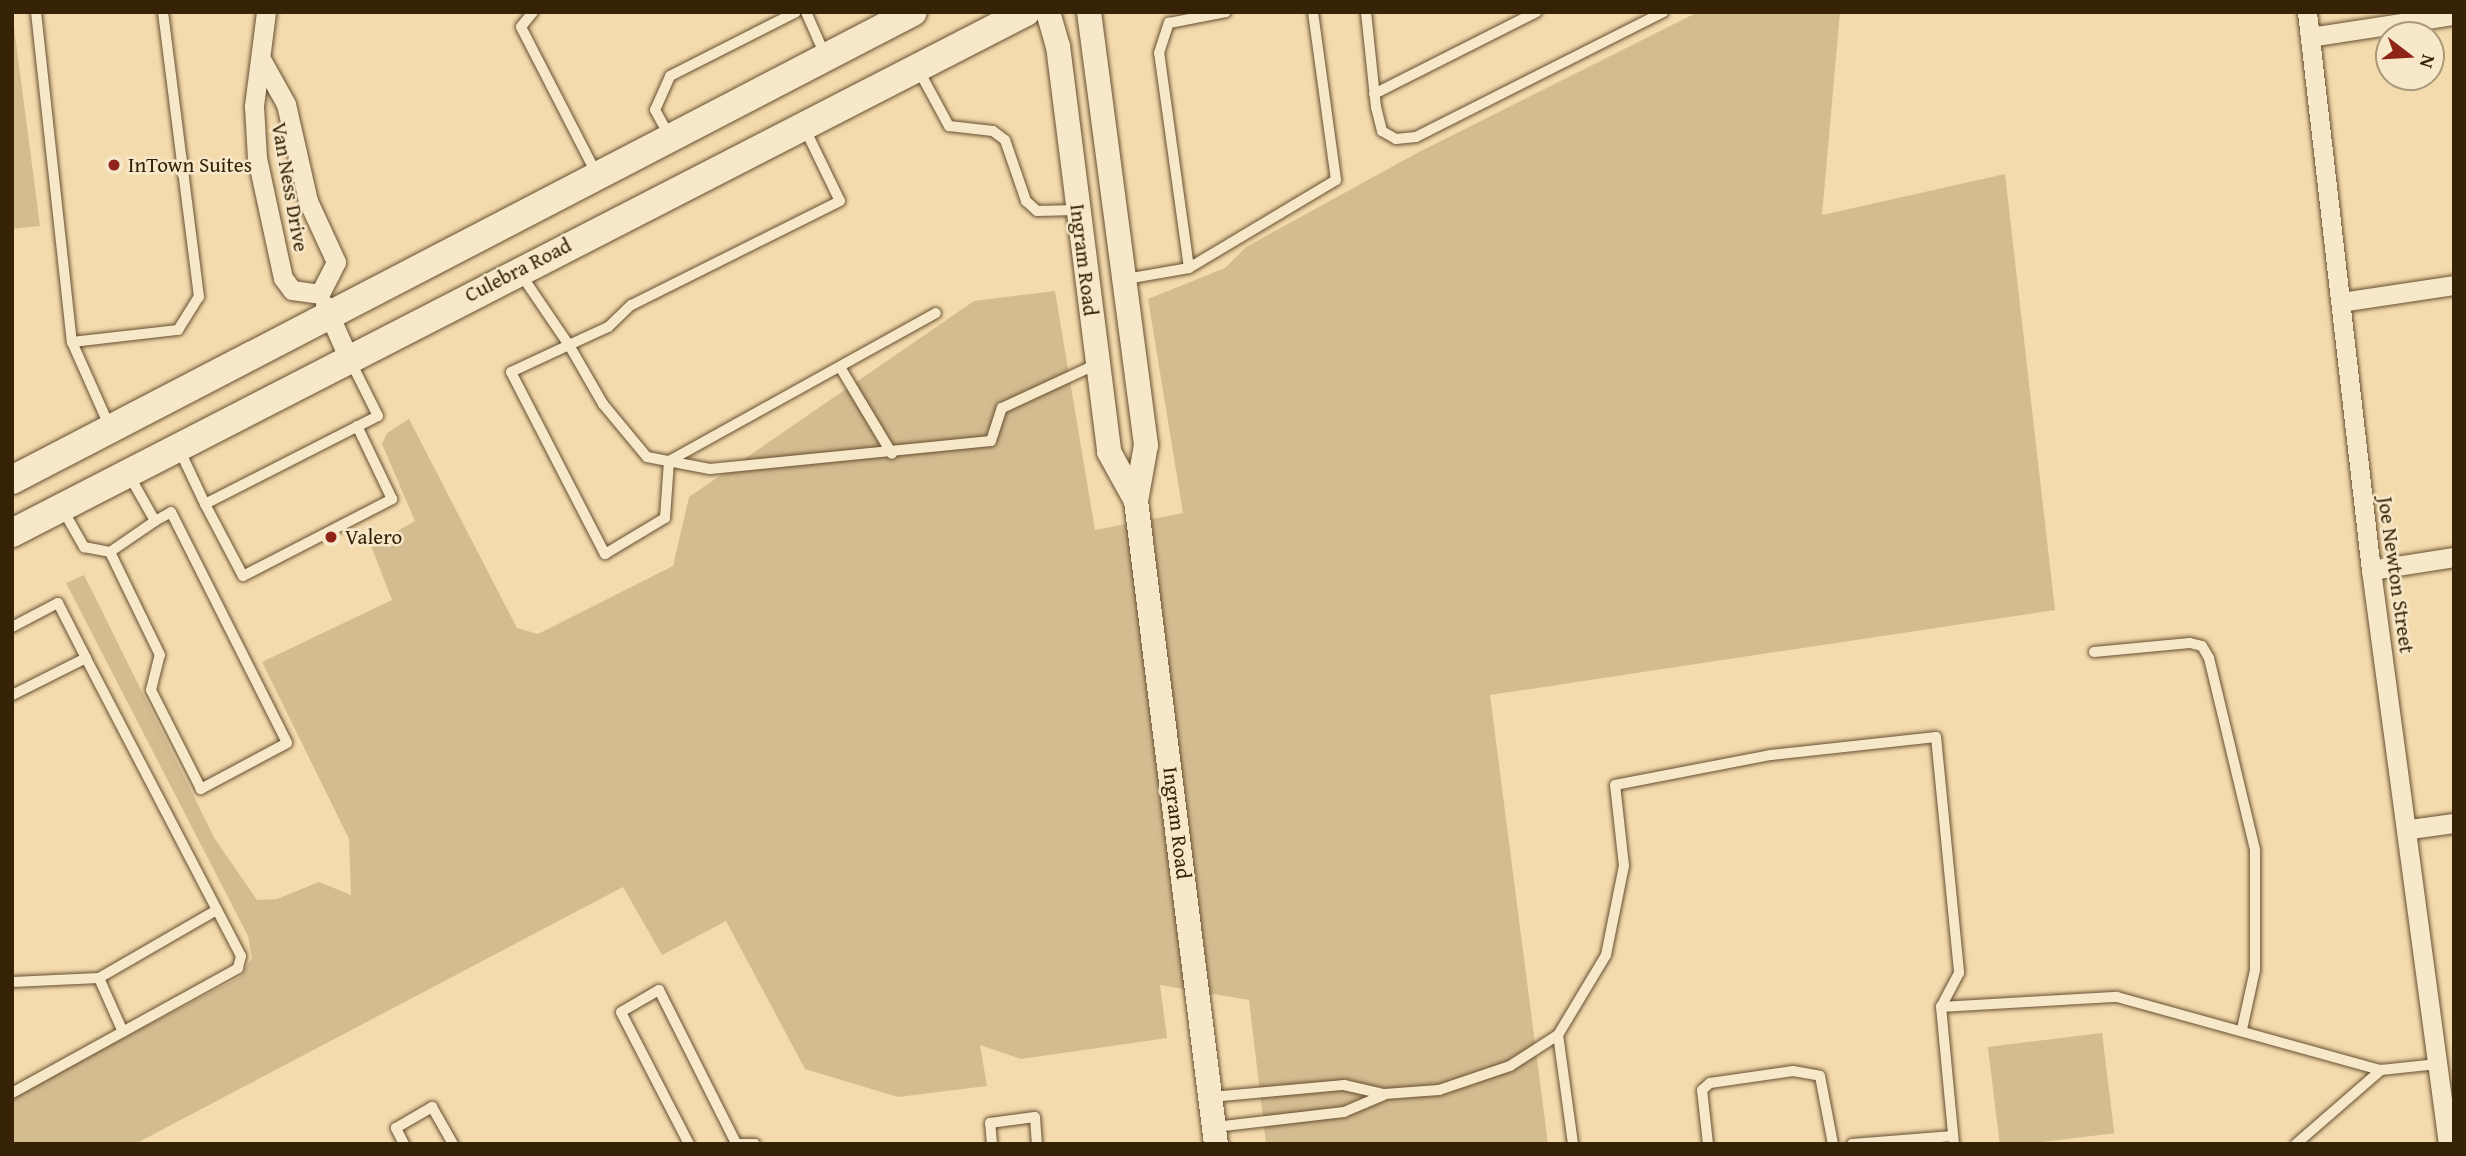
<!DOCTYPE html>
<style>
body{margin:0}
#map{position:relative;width:2466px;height:1156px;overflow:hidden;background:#f4dbae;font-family:"Gentium Book Plus",serif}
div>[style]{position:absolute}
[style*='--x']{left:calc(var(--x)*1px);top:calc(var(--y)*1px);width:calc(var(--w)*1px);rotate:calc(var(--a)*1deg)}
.green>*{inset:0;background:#d4bc91;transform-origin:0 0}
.roads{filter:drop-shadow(0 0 2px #665030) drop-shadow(0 0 2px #665030)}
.service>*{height:10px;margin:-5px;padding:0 5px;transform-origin:5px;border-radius:5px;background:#f8e8ca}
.minor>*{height:19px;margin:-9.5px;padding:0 9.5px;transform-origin:9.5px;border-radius:9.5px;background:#f8e8ca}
.tertiary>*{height:24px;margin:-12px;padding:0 12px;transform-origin:12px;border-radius:12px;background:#f8e8ca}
.secondary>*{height:28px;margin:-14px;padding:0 14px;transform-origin:14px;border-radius:14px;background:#f8e8ca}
.dots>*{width:19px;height:19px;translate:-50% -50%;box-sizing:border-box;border:4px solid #f8e8ca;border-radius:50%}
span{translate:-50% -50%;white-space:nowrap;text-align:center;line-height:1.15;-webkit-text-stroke:5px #f8e8ca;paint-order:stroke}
.poi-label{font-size:21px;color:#362206}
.left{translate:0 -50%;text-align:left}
.street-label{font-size:21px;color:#362206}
.frame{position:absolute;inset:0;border:14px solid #362206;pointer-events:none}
.north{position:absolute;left:2375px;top:21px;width:70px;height:70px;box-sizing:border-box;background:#f8e8ca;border:2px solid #aa997c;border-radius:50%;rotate:107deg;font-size:19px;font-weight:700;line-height:28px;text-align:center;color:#362206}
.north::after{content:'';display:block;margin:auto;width:24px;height:32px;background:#8f2418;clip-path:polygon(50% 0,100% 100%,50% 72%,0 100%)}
</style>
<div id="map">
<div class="green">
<i style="clip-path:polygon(12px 12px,40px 226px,12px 229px)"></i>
<i style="clip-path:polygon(1698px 12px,1840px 12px,1822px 215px,2005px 174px,2055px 610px,1490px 695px,1548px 1144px,1266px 1144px,1249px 1000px,1160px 985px,1167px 1038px,1021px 1059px,980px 1045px,987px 1086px,898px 1097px,805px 1069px,726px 921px,662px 955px,623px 887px,135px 1144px,12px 1144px,12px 1096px,240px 977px,252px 958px,248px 936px,66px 583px,84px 575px,215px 839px,257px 900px,277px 899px,319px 882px,351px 895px,349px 839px,262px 662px,392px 600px,371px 546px,415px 521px,382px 444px,387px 433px,409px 419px,517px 628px,538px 634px,673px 566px,689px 497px,974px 301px,1055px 291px,1095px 530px,1183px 513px,1148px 299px,1225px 268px,1246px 247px,1417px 153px)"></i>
<i style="left:2102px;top:1033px;width:101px;height:115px;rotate:83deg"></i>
</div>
<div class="roads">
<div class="service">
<i style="--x:36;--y:12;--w:332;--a:83.8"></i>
<i style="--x:72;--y:342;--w:91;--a:66"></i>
<i style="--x:533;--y:12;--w:19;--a:129"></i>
<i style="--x:521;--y:27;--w:166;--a:62.8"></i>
<i style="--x:806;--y:12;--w:47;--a:66.2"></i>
<i style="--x:1366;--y:12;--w:96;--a:84"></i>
<i style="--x:1376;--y:107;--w:25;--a:76"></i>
<i style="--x:1382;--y:131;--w:16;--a:30"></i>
<i style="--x:1396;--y:139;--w:20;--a:-6"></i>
<i style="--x:1416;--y:137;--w:277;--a:-26.8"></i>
<i style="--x:918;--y:69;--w:65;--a:61.5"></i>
<i style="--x:949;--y:126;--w:44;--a:6.5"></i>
<i style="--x:993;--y:131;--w:15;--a:37"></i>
<i style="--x:1005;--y:140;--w:65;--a:71"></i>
<i style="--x:1026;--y:201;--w:15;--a:42"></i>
<i style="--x:1037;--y:211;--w:40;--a:-1.4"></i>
<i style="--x:1374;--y:94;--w:182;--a:-26.8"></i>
<i style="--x:804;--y:127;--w:82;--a:64.1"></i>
<i style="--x:840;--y:201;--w:233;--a:153.5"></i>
<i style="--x:631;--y:305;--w:32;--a:136"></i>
<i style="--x:608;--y:327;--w:43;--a:155.2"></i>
<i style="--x:569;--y:345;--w:68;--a:60"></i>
<i style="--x:603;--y:404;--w:69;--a:50.3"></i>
<i style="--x:647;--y:457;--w:64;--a:10.8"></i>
<i style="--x:710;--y:469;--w:282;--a:-5.7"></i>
<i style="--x:991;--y:441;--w:35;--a:-72"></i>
<i style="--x:1002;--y:408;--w:105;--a:-24.9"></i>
<i style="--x:670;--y:137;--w:31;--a:-119"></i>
<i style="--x:655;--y:110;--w:37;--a:-66"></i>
<i style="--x:670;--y:76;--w:141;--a:-26.9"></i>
<i style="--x:1189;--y:268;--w:217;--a:-97.9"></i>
<i style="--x:1159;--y:53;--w:32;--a:-72"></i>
<i style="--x:1169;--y:23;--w:58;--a:-10.9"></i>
<i style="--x:520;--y:273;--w:87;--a:55.8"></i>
<i style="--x:569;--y:345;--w:64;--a:155"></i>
<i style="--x:511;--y:372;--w:205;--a:62.7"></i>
<i style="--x:605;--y:554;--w:70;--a:-31"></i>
<i style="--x:665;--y:518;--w:57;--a:-86"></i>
<i style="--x:669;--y:461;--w:305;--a:-29"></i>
<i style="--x:1126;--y:279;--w:64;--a:-9.9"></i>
<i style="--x:1189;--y:268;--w:171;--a:-30.9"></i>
<i style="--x:1336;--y:180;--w:170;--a:-97.8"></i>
<i style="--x:72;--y:342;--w:107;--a:-6.5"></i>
<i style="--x:178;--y:330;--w:39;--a:-58"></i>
<i style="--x:199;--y:297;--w:287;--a:-97.2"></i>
<i style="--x:840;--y:367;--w:101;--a:59.1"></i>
<i style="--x:179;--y:449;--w:61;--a:64.7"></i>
<i style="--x:205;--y:504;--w:194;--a:-27"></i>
<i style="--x:378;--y:416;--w:63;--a:-116.6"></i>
<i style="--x:129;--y:475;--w:53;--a:60.5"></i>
<i style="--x:155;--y:521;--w:18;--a:-29"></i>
<i style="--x:171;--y:512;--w:258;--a:63.3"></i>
<i style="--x:287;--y:743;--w:98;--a:151.9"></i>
<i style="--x:201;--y:789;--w:111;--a:-116.8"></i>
<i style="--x:151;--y:690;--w:36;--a:-76"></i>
<i style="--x:160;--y:655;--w:114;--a:-115.9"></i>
<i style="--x:110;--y:552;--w:55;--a:-34.6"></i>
<i style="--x:205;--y:504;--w:81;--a:62.2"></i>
<i style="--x:243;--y:576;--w:168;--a:-27.3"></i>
<i style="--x:392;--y:499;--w:81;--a:-115.6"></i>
<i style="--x:63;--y:510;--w:43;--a:60.4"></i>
<i style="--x:84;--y:547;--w:26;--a:11"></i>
<i style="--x:12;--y:627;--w:52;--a:-27.6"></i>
<i style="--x:58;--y:603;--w:62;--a:63"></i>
<i style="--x:86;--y:658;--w:83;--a:153.4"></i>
<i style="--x:2094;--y:652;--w:96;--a:-5.4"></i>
<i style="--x:2190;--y:643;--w:12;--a:14"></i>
<i style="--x:2202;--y:646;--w:14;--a:60"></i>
<i style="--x:2209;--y:658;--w:197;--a:76.5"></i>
<i style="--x:2255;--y:850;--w:120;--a:90"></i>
<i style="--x:2255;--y:970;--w:60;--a:102.4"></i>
<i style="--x:12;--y:982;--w:87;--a:-2.6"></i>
<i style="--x:123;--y:1032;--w:59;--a:-114"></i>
<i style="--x:99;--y:978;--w:136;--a:-30"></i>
<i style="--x:12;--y:1093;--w:258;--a:-28.9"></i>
<i style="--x:238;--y:968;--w:12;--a:-76"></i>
<i style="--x:241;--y:956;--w:336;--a:-117.5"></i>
<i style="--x:1211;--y:1097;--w:134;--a:-5.2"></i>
<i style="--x:1344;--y:1085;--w:41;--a:12.7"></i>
<i style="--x:1384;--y:1094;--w:55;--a:-4.2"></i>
<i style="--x:1439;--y:1090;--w:75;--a:-18.7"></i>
<i style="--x:1510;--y:1066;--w:57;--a:-32.9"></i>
<i style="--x:1215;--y:1127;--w:130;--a:-6.6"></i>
<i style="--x:1344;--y:1112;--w:43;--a:-23"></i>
<i style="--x:404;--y:1144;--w:18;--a:-117"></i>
<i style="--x:396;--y:1128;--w:42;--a:-30.3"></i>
<i style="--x:432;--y:1107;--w:43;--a:60.4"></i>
<i style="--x:689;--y:1144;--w:148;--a:-117.3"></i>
<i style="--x:621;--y:1012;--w:44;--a:-30.1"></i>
<i style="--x:659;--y:990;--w:171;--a:63.3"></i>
<i style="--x:734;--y:1144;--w:21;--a:0"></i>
<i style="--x:992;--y:1144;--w:21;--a:-95"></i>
<i style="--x:990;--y:1123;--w:45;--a:-7.6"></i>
<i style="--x:1035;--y:1117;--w:27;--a:86"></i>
<i style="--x:1573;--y:1144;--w:110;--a:-97.8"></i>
<i style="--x:1558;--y:1035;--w:93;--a:-59"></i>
<i style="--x:1606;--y:955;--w:91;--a:-78.6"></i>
<i style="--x:1624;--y:866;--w:81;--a:-96.3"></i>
<i style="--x:1615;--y:785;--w:159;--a:-10.9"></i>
<i style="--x:1771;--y:755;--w:166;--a:-6.2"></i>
<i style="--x:1936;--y:737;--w:237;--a:84.4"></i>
<i style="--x:1959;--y:973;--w:38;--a:118"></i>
<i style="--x:1708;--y:1144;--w:54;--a:-96.3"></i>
<i style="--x:1702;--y:1090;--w:11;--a:-41"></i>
<i style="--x:1710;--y:1083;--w:84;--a:-8.2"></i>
<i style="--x:1793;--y:1071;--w:27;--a:10"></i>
<i style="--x:1820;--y:1076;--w:69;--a:79.2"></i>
<i style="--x:1852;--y:1144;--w:101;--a:-4.5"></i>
<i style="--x:1954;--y:1144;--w:138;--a:-95.4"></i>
<i style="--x:1941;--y:1007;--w:176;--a:-3.3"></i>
<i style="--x:2117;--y:997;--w:274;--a:15.5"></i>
<i style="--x:2381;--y:1070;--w:57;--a:-6"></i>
<i style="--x:2296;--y:1144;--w:113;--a:-41"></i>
</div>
<div class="minor">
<i style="--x:266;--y:12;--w:95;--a:97.3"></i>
<i style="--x:254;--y:106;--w:52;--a:86.7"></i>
<i style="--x:257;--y:158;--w:123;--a:77.8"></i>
<i style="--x:283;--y:278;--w:15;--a:53"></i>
<i style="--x:292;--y:290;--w:28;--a:8"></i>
<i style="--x:2307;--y:12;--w:562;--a:83.46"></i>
<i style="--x:2371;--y:570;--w:579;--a:82.36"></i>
<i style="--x:2310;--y:37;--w:146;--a:-8.7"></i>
<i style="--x:262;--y:61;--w:49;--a:60.8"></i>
<i style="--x:286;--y:104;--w:99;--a:77.2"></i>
<i style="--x:308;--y:201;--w:67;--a:65.3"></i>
<i style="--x:336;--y:262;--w:36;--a:117"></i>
<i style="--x:2341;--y:302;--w:114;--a:-8.6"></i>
<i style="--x:325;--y:305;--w:57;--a:66.1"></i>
<i style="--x:2371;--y:570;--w:84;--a:-8.9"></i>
<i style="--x:2410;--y:829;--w:44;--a:-7.8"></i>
</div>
<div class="tertiary">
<i style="--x:1048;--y:12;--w:35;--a:74"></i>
<i style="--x:1058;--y:46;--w:409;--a:82.8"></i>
<i style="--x:1109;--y:452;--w:56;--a:61.1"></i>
<i style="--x:1089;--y:12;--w:437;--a:82.5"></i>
<i style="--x:1146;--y:445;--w:57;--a:100.1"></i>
<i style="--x:1136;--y:501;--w:648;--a:82.91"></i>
</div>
<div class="secondary">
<i style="--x:12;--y:480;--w:1015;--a:-27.45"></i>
<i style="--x:12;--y:533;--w:1140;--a:-27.19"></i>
</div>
</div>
<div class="dots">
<i style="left:114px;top:165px;background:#8f2418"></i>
<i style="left:331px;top:537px;background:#8f2418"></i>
</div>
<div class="poi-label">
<span class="left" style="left:128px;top:165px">InTown Suites</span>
<span class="left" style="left:345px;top:537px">Valero</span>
</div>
<div class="street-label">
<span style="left:290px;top:187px;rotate:80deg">Van Ness Drive</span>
<span style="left:1084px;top:260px;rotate:83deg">Ingram Road</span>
<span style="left:518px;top:270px;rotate:-27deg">Culebra Road</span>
<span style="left:2396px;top:575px;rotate:82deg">Joe Newton Street</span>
<span style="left:1177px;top:823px;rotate:83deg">Ingram Road</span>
</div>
<div class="frame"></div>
<div class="north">N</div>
</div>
